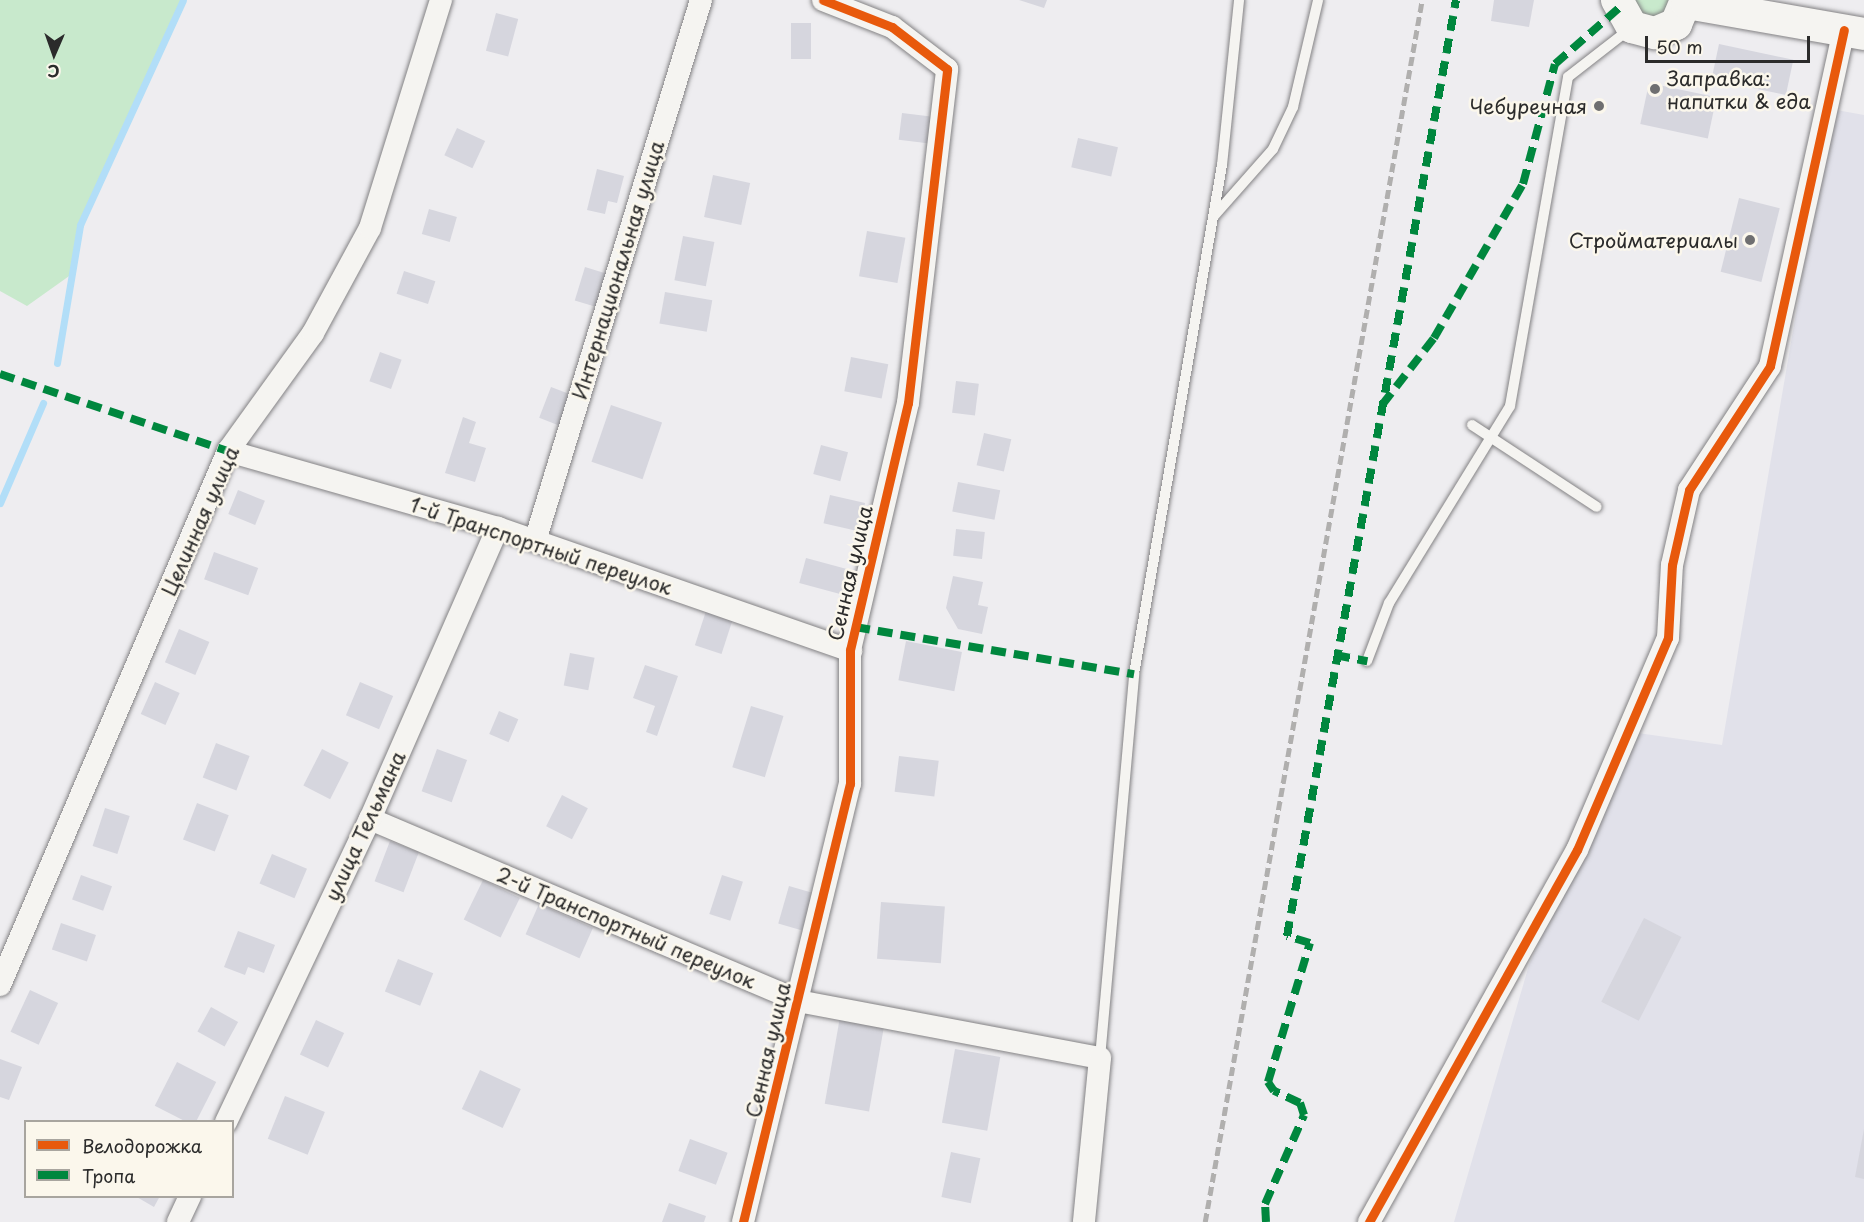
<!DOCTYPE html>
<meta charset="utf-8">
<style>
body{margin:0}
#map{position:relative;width:1864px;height:1222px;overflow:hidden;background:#eeedf0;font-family:"Playpen Sans",sans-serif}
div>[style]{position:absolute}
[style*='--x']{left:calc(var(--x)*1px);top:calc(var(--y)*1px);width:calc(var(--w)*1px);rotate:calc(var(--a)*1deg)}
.built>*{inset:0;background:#e1e1ea}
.green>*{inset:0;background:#c8e9cc}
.stream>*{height:7px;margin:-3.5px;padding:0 3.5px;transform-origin:3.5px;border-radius:3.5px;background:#b2def8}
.building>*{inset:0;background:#d6d6de;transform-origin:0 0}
.roads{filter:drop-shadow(0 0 2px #838284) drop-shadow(0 0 2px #838284)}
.lane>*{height:10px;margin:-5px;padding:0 5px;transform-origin:5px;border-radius:5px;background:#f5f4f1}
.street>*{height:22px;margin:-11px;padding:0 11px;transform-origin:11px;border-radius:11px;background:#f5f4f1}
.secondary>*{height:32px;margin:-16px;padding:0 16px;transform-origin:16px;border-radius:16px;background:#f5f4f1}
.rail>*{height:4.5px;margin-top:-2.25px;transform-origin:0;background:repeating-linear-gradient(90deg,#b0afae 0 9px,transparent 0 13.5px)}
.quiet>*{height:8px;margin-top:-4px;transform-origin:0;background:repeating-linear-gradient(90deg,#00873e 0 15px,transparent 0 23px)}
.cycleway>*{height:9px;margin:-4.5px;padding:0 4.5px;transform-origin:4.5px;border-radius:4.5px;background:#e8590c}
.dots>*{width:16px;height:16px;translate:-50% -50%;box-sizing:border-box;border:3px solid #fbf7ec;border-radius:50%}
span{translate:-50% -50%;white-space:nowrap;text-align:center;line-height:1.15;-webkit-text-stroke:5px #fbf7ec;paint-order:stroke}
.poi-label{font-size:20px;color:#2b2b2b}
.left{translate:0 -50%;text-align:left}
.right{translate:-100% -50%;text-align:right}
.street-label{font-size:20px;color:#2b2b2b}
.legend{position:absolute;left:24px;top:1120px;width:210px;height:78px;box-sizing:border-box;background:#fbf7ec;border:2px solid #a8a59f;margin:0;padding:8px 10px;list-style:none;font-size:18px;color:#2b2b2b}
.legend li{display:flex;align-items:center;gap:12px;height:30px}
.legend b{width:30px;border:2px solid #a8a59f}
.north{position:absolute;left:24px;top:24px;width:60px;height:60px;-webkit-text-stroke:4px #fbf7ec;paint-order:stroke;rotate:182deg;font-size:16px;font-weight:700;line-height:24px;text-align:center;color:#2b2b2b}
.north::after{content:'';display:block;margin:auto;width:21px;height:27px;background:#2b2b2b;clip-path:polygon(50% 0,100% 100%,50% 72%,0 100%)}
.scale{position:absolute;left:1645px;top:36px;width:165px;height:27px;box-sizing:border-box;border:3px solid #2b2b2b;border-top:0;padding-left:8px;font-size:18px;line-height:21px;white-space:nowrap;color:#2b2b2b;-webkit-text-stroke:4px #fbf7ec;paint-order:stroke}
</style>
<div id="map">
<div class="built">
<i style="clip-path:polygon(1831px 109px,1864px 115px,1864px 1222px,1454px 1222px,1529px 965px,1631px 732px,1722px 745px)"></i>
</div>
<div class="green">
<i style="clip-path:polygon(0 0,183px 0,80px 225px,72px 274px,27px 306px,0 291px)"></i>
<i style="clip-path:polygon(1631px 0,1675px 0,1663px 18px,1642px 17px)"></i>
</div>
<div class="stream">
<i style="--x:57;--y:363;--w:140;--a:-80.5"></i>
<i style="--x:80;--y:225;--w:247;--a:-65.4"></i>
<i style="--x:0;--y:503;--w:109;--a:-66.7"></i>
</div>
<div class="building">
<i style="clip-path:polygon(1019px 0,1047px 0,1044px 8px)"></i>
<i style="clip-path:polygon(1494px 0,1534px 0,1529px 27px,1491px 21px)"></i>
<i style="left:496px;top:13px;width:23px;height:39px;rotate:15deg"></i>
<i style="left:791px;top:23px;width:20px;height:36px"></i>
<i style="left:1719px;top:44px;width:76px;height:36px;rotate:12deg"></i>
<i style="left:1649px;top:83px;width:69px;height:42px;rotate:12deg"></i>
<i style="left:902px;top:113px;width:31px;height:27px;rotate:7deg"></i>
<i style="left:457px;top:128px;width:31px;height:30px;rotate:25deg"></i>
<i style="left:1078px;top:138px;width:41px;height:30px;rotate:13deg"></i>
<i style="clip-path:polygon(597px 169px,624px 176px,617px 203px,608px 201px,605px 214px,587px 210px)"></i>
<i style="left:713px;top:175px;width:38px;height:43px;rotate:12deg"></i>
<i style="left:1739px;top:198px;width:42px;height:76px;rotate:14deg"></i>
<i style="left:429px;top:209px;width:29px;height:26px;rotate:16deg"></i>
<i style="left:867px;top:231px;width:39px;height:46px;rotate:10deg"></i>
<i style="left:683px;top:236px;width:32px;height:45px;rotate:11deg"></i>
<i style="left:585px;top:267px;width:27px;height:35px;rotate:17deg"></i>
<i style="left:404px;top:271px;width:33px;height:24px;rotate:18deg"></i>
<i style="left:665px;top:292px;width:48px;height:32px;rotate:10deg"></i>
<i style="left:380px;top:352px;width:23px;height:31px;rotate:20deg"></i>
<i style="left:851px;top:357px;width:38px;height:35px;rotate:11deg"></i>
<i style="left:956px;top:381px;width:23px;height:32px;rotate:7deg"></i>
<i style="left:551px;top:387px;width:26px;height:33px;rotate:21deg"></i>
<i style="left:611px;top:405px;width:54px;height:60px;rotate:19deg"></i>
<i style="clip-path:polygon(463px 417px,476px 422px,469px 443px,486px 448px,475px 482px,445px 473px)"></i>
<i style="left:984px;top:433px;width:28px;height:33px;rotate:13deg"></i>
<i style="left:821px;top:445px;width:28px;height:30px;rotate:15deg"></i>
<i style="left:958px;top:482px;width:43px;height:30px;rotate:11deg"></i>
<i style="left:238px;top:490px;width:29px;height:26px;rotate:22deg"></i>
<i style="left:830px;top:495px;width:36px;height:29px;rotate:13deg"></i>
<i style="left:956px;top:529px;width:29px;height:27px;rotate:6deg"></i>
<i style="left:214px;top:552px;width:47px;height:29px;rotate:20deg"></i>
<i style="left:806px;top:558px;width:46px;height:26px;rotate:15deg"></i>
<i style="clip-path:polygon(953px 576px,983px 582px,978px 605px,988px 607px,982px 634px,958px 629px,946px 608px)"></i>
<i style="left:706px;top:611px;width:28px;height:36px;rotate:18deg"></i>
<i style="left:179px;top:629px;width:33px;height:36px;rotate:23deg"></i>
<i style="left:906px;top:641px;width:57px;height:40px;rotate:11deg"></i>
<i style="left:570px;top:653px;width:25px;height:33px;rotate:11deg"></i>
<i style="clip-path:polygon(645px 665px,678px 676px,657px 736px,646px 732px,655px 706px,633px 698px)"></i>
<i style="left:155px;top:682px;width:27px;height:35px;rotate:24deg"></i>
<i style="left:360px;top:682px;width:36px;height:36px;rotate:23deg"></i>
<i style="left:751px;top:706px;width:34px;height:64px;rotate:17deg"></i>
<i style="left:499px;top:711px;width:21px;height:25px;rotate:23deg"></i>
<i style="left:216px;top:743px;width:36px;height:37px;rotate:21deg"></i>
<i style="left:322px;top:749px;width:30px;height:41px;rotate:27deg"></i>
<i style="left:437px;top:749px;width:32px;height:45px;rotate:20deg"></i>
<i style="left:899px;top:756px;width:40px;height:36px;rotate:7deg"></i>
<i style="left:562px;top:795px;width:29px;height:35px;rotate:27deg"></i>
<i style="left:197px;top:803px;width:34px;height:39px;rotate:21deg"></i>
<i style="left:105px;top:808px;width:26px;height:40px;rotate:18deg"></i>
<i style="left:390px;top:841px;width:31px;height:43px;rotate:21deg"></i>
<i style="left:272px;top:854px;width:38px;height:32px;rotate:23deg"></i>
<i style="left:81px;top:875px;width:33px;height:26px;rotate:20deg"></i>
<i style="left:722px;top:875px;width:22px;height:41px;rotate:18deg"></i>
<i style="left:483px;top:880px;width:41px;height:44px;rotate:26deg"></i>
<i style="left:789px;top:886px;width:25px;height:39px;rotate:16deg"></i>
<i style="left:881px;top:902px;width:64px;height:57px;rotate:4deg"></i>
<i style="left:539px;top:904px;width:59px;height:33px;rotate:24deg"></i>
<i style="left:1644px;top:918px;width:42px;height:94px;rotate:27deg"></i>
<i style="left:61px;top:923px;width:37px;height:28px;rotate:19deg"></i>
<i style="clip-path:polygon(238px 931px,275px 945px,264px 973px,248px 967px,245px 975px,224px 967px)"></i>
<i style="left:398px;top:959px;width:38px;height:35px;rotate:22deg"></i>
<i style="left:30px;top:990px;width:31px;height:46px;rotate:25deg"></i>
<i style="left:211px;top:1007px;width:31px;height:28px;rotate:29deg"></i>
<i style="left:840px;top:1017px;width:45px;height:88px;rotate:10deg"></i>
<i style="left:316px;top:1020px;width:31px;height:38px;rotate:25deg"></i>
<i style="left:955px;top:1049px;width:46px;height:75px;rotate:10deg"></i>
<i style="clip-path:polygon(0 1059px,22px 1067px,9px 1100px,0 1097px)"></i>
<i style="left:177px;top:1062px;width:44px;height:49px;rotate:27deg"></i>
<i style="left:480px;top:1070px;width:45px;height:43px;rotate:25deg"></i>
<i style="left:285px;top:1096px;width:43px;height:46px;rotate:22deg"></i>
<i style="clip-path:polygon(1864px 1129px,1864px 1179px,1855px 1177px)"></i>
<i style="left:690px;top:1139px;width:40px;height:34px;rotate:20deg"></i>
<i style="left:951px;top:1152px;width:30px;height:46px;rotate:12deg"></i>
<i style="clip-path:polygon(135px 1196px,160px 1196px,154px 1207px)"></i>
<i style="clip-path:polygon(669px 1203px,706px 1216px,704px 1222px,662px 1222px)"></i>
</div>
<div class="roads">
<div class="lane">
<i style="--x:1214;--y:216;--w:89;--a:-48.6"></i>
<i style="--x:1273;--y:149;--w:47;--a:-64.5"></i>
<i style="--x:1293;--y:107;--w:110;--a:-76.8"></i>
<i style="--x:1472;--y:425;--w:149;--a:33.3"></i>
<i style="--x:1367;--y:661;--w:62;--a:-69.2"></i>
<i style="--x:1389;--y:603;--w:231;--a:-58.4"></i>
<i style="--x:1510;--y:406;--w:334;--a:-80"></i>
<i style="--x:1568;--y:77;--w:80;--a:-37.9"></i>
<i style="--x:1100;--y:1058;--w:386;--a:-84.9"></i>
<i style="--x:1134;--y:674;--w:517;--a:-80.19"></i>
<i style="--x:1222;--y:165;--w:166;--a:-84.1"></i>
</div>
<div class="street">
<i style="--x:228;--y:451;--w:281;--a:15.9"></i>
<i style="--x:498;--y:528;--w:374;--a:19.2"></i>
<i style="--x:535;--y:541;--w:566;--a:-72.94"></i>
<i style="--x:370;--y:819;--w:465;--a:23"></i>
<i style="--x:798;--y:1001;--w:307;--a:10.7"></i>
<i style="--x:1100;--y:1058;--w:165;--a:95.6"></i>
<i style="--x:0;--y:985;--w:581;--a:-66.88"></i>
<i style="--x:228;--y:451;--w:145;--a:-54.2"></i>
<i style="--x:313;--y:333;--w:119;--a:-61.5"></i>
<i style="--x:370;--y:228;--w:239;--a:-72.7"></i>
<i style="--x:226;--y:1122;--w:335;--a:-64.6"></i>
<i style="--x:370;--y:819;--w:318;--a:-66.3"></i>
<i style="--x:178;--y:1222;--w:29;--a:-65"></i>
<i style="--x:743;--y:1222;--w:451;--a:-76.3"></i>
<i style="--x:850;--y:784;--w:134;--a:-90"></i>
<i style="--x:850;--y:650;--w:254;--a:-76.8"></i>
<i style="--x:908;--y:403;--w:336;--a:-83.3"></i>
<i style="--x:947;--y:69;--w:69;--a:-142.6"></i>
<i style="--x:892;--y:27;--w:74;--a:-158.6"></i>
<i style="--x:1369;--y:1222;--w:426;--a:-60.8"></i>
<i style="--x:1577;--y:850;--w:231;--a:-66.8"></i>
<i style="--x:1668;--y:638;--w:73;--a:-86.9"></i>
<i style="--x:1672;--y:565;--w:77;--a:-77.2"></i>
<i style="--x:1689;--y:490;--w:148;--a:-56.8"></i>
<i style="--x:1770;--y:366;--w:344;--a:-77.6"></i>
</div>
<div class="secondary">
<i style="--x:1617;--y:0;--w:31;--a:61"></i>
<i style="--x:1632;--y:27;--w:24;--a:15"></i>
<i style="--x:1655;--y:33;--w:23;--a:-23"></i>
<i style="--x:1676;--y:24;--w:26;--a:-67"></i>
<i style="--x:1687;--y:3;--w:180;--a:9.9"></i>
</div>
</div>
<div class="rail">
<i style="--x:1205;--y:1222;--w:1241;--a:-79.93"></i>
</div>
<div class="quiet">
<i style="--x:0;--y:374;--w:241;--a:18.7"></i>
<i style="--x:1382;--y:405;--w:85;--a:-52.2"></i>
<i style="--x:1434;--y:338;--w:178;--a:-60"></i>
<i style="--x:1523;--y:184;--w:124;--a:-75.1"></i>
<i style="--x:1555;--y:64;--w:85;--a:-41.2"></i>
<i style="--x:855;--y:627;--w:283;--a:9.6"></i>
<i style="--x:1335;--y:655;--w:33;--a:11"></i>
<i style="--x:1266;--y:1222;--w:18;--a:-93"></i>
<i style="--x:1265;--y:1204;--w:97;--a:-66.3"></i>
<i style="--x:1304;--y:1115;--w:13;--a:-108"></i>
<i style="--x:1300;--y:1103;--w:29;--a:-155"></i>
<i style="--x:1274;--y:1091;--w:11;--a:-124"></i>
<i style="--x:1268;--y:1082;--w:145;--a:-73.2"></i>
<i style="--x:1310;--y:943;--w:24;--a:-163"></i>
<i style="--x:1287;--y:936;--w:951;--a:-79.77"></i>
</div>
<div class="cycleway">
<i style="--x:743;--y:1222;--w:451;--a:-76.3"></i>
<i style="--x:850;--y:784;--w:134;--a:-90"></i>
<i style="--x:850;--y:650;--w:254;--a:-76.8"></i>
<i style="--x:908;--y:403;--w:336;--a:-83.3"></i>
<i style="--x:947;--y:69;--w:69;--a:-142.6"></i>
<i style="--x:892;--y:27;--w:74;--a:-158.6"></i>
<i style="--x:1369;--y:1222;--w:426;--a:-60.8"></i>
<i style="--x:1577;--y:850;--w:231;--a:-66.8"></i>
<i style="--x:1668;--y:638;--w:73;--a:-86.9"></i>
<i style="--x:1672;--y:565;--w:77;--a:-77.2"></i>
<i style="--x:1689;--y:490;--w:148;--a:-56.8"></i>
<i style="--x:1770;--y:366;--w:344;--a:-77.6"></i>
</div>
<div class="dots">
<i style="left:1655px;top:89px;background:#6f6f70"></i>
<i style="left:1599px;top:106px;background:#6f6f70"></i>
<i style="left:1750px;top:240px;background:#6f6f70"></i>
</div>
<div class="poi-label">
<span class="left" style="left:1667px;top:90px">Заправка:<br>напитки &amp; еда</span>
<span class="right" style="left:1587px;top:106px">Чебуречная</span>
<span class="right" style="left:1738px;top:240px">Стройматериалы</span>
</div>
<div class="street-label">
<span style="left:618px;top:270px;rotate:-73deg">Интернациональная улица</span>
<span style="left:200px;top:521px;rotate:-66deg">Целинная улица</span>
<span style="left:541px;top:546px;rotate:18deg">1-й Транспортный переулок</span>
<span style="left:850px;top:573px;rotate:-77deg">Сенная улица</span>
<span style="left:365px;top:826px;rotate:-65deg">улица Тельмана</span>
<span style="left:626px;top:928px;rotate:23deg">2-й Транспортный переулок</span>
<span style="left:768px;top:1050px;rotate:-77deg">Сенная улица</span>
</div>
<ul class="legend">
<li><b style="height:8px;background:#e8590c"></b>Велодорожка</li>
<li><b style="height:8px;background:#00873e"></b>Тропа</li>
</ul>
<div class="north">С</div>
<div class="scale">50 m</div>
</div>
